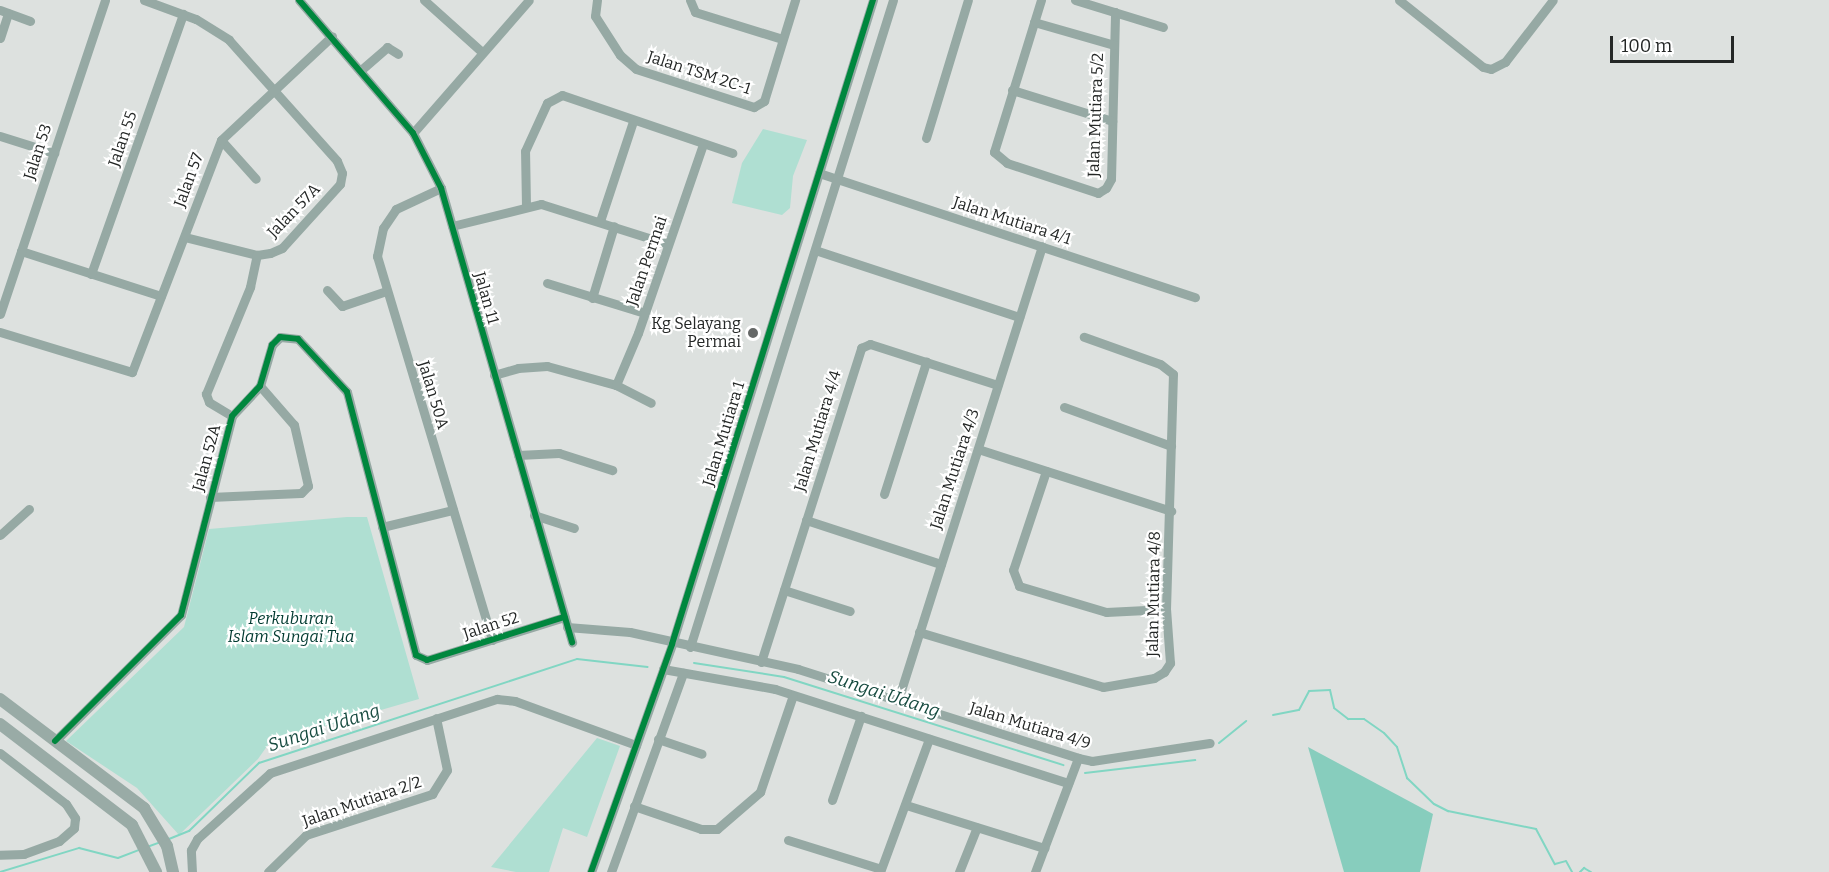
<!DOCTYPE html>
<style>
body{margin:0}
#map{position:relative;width:1829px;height:872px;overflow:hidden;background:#dde1df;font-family:Bitter,serif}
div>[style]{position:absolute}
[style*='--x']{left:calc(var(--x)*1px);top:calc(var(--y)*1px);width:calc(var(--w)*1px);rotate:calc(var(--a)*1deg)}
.green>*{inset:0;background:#afdfd2}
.forest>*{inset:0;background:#87cdbd}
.stream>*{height:2px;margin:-1px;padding:0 1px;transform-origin:1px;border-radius:1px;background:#81d6c3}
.minor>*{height:9px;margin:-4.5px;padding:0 4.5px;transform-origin:4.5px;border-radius:4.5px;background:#96a9a4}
.major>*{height:12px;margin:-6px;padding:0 6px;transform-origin:6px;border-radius:6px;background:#99aba6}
.cycleway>*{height:6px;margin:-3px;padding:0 3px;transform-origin:3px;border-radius:3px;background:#00873e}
.dots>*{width:16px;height:16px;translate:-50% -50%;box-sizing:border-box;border:3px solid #fff;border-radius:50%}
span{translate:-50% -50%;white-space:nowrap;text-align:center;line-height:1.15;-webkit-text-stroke:4.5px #fff;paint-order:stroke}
.street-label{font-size:16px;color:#242726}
.poi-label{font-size:16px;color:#242726}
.right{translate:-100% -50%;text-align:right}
.park-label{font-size:16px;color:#013a30;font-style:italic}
.water-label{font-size:18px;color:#164a3f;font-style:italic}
.scale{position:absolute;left:1610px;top:36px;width:124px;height:27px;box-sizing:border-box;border:3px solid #242726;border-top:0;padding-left:8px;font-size:18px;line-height:21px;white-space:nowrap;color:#242726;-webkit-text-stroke:4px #fff;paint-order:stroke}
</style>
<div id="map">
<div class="green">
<i style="clip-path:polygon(763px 129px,807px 140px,793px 176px,790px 208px,782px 215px,732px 203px,742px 163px)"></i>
<i style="clip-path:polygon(347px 517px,367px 517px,419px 699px,270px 742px,258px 759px,179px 835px,137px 788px,66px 741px,184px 627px,209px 529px)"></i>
<i style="clip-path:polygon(597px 738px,620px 746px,587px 837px,563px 828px,549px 872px,516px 872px,491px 867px)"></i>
</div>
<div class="forest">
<i style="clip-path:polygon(1308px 747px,1433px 814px,1420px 872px,1344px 872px)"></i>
</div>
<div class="stream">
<i style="--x:694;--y:663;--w:91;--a:8.8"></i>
<i style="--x:784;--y:677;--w:293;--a:17.5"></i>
<i style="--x:1273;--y:715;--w:26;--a:-11"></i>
<i style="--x:1299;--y:710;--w:21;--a:-62"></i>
<i style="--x:1309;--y:691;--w:21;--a:-3"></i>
<i style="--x:1330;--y:690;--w:18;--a:77"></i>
<i style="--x:1334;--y:708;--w:18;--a:38"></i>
<i style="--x:1348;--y:719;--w:16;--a:0"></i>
<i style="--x:1364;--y:719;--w:24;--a:35"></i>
<i style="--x:1384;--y:733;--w:19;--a:47"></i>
<i style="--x:1397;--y:747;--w:33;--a:72"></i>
<i style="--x:1407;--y:778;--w:37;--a:44"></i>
<i style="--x:1434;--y:804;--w:16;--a:27"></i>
<i style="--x:1448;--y:811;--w:90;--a:11.6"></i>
<i style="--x:1536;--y:829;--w:40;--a:62"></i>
<i style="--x:1555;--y:864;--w:11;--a:-15"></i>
<i style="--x:1566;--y:861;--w:13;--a:61"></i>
<i style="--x:1219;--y:743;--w:35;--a:-39"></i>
<i style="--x:1085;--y:773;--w:111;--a:-6.7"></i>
<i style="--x:169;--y:839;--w:22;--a:-22"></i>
<i style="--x:189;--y:831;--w:98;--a:-44.2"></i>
<i style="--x:259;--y:763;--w:335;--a:-18.1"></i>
<i style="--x:577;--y:659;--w:71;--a:6.4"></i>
<i style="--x:147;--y:847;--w:15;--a:-20"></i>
<i style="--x:0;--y:872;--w:83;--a:-16.9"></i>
<i style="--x:79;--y:848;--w:40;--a:14.4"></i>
<i style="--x:118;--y:858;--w:22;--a:-21"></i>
<i style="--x:1580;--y:872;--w:6;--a:-45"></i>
<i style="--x:1584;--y:868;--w:8;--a:30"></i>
</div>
<div class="minor">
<i style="--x:144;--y:0;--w:55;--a:20.1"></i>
<i style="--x:196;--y:19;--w:39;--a:32"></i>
<i style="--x:229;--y:40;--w:162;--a:48.2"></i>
<i style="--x:337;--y:161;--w:13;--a:67"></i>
<i style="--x:342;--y:173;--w:11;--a:100"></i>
<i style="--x:340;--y:184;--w:86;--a:132.2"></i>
<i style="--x:282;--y:248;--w:13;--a:157"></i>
<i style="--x:270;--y:253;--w:13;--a:171"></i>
<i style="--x:257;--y:255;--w:74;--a:-166"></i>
<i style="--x:299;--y:0;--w:175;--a:49.4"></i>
<i style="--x:413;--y:133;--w:62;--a:63"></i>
<i style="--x:441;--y:188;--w:473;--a:73.9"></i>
<i style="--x:424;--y:0;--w:78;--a:41.9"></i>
<i style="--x:597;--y:0;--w:16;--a:97"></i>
<i style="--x:595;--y:16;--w:46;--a:57.3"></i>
<i style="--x:620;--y:55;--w:21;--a:41"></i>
<i style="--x:636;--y:69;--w:124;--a:17.9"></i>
<i style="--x:754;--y:107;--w:12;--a:-31"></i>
<i style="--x:764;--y:101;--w:106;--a:-72.9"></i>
<i style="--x:690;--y:0;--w:13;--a:67"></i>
<i style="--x:695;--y:12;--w:91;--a:17.2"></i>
<i style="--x:1041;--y:0;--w:159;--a:107.2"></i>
<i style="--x:994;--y:152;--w:17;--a:40"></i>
<i style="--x:1007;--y:163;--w:96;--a:18.2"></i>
<i style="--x:1098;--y:193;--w:9;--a:-32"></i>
<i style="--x:1106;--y:188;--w:10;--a:-61"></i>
<i style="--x:1111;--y:179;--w:167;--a:-88.6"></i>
<i style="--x:1075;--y:0;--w:92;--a:17.1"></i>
<i style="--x:1399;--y:0;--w:107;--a:38.6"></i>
<i style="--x:1483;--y:67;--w:8;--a:14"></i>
<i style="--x:1491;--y:69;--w:16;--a:-27"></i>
<i style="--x:1505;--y:62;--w:78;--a:-52.3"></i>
<i style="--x:0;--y:10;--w:32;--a:20"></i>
<i style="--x:1034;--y:22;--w:83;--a:16"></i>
<i style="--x:0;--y:38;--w:26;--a:-72"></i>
<i style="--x:361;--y:70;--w:35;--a:-41"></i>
<i style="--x:387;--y:47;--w:13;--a:32"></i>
<i style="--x:1012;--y:90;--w:105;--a:17.2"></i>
<i style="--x:413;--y:133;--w:176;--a:-48.9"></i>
<i style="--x:0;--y:136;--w:57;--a:17.5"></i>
<i style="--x:926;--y:138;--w:144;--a:-73.1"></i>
<i style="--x:221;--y:140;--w:52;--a:48.1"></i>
<i style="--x:819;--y:173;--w:396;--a:18.3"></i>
<i style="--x:441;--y:188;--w:50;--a:155"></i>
<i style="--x:396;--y:209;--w:23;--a:124"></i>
<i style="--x:383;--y:228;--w:29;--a:102"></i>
<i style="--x:377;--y:256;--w:401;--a:73.3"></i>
<i style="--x:526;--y:206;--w:55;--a:-91"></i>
<i style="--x:525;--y:151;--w:53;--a:-65.4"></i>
<i style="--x:547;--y:103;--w:17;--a:-28"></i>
<i style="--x:562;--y:95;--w:180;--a:18.8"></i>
<i style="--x:600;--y:221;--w:105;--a:-71.7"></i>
<i style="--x:452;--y:226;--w:92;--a:-13.9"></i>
<i style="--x:541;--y:204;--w:133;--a:17.5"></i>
<i style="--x:815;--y:250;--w:215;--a:18.2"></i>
<i style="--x:21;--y:251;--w:147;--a:17.8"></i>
<i style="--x:91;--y:274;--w:276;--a:-70.5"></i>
<i style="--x:547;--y:283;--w:102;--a:17"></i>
<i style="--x:327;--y:290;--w:22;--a:47"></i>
<i style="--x:342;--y:306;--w:46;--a:-18.8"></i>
<i style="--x:592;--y:298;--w:75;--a:-73"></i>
<i style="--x:0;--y:314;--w:331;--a:-71.5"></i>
<i style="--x:0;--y:332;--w:138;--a:16.9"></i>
<i style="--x:132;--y:372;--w:248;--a:-69"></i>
<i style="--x:221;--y:140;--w:152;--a:-43.1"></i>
<i style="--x:494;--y:375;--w:25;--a:-16"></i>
<i style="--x:518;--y:368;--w:29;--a:-4"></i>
<i style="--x:547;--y:366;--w:72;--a:15.4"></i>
<i style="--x:616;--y:385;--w:39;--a:27"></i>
<i style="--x:616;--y:385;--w:56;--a:-67.1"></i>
<i style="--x:638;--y:333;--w:200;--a:-71"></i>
<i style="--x:1064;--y:407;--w:114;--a:20"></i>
<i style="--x:232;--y:416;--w:27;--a:-149"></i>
<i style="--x:209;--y:402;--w:9;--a:-111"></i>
<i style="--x:206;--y:394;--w:116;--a:-67.6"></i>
<i style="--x:250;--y:287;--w:33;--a:-78"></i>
<i style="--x:978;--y:449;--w:203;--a:17.8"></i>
<i style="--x:518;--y:455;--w:41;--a:-2.8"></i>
<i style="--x:559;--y:453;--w:56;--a:17.8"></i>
<i style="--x:1046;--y:471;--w:104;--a:108.4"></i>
<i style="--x:1013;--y:570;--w:17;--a:69"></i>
<i style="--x:1019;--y:586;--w:91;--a:16.6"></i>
<i style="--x:1106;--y:612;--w:60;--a:-2.9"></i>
<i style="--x:884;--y:494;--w:139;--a:-72.3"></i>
<i style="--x:210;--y:497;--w:91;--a:-2.5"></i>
<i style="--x:301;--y:493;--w:10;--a:-45"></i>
<i style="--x:308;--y:486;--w:63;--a:-102.9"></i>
<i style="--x:294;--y:425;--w:52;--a:-131.1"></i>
<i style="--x:534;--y:515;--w:42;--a:18"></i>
<i style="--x:806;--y:520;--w:142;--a:18.1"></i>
<i style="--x:382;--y:527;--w:73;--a:-13.5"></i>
<i style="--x:0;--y:535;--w:39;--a:-42"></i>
<i style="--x:784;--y:590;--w:69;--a:17.7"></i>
<i style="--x:567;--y:627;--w:63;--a:4.5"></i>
<i style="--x:630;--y:632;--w:172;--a:12.4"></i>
<i style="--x:798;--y:669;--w:294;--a:17.6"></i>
<i style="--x:1078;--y:758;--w:14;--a:12"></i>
<i style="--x:1092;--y:761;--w:119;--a:-8.7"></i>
<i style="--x:919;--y:632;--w:192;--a:16.6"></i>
<i style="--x:1103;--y:687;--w:52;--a:-10"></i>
<i style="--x:1154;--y:678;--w:12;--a:-31"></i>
<i style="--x:1164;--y:672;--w:11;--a:-56"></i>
<i style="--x:1170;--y:663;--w:54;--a:-94.2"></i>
<i style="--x:1166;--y:609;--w:235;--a:-88.3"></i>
<i style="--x:1173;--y:374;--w:16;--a:-142"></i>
<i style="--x:1160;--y:364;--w:81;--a:-160.4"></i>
<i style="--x:690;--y:647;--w:678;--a:-72.58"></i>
<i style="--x:761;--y:662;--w:330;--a:-72.3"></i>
<i style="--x:861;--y:348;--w:10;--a:-24"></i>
<i style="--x:870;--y:344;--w:134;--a:17.8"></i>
<i style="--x:663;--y:669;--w:114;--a:10.1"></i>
<i style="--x:775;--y:689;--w:308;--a:17.8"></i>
<i style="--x:898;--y:700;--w:476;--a:-72.4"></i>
<i style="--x:658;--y:739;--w:46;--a:18.8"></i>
<i style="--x:55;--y:741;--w:178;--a:-45"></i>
<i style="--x:181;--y:615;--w:205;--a:-75.6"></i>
<i style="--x:232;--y:416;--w:41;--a:-47"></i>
<i style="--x:260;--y:386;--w:43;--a:-73.7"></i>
<i style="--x:272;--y:345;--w:11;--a:-45"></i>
<i style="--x:280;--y:337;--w:18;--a:6"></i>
<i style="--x:298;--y:339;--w:72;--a:47.2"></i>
<i style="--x:347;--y:392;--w:272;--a:75.3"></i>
<i style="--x:416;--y:655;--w:12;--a:24"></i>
<i style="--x:427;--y:660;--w:144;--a:-17.4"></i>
<i style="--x:0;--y:753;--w:83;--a:37.7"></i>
<i style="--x:66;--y:804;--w:17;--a:57"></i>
<i style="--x:75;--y:818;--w:10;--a:96"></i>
<i style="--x:74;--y:828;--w:20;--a:139"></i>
<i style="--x:59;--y:841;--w:37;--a:160"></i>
<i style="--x:24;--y:854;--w:24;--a:178"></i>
<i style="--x:832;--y:800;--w:89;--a:-71"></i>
<i style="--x:906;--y:805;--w:145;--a:17.3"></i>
<i style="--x:634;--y:806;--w:71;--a:18.9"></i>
<i style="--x:701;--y:829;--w:16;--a:0"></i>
<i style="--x:717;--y:829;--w:57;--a:-40.7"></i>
<i style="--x:760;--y:792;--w:102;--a:-71.2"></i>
<i style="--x:788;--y:840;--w:97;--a:17.3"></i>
<i style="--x:192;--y:872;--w:22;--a:-93"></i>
<i style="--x:191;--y:850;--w:13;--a:-61"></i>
<i style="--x:197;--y:839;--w:98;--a:-42.1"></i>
<i style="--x:270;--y:773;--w:239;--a:-18.1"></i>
<i style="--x:497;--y:699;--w:18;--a:6"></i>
<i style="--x:515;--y:701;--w:129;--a:20"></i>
<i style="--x:268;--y:872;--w:53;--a:-44.2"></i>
<i style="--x:306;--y:835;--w:133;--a:-18"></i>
<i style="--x:432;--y:794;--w:28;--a:-58"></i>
<i style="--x:447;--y:770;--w:53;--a:-101.9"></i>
<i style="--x:591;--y:872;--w:242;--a:-70.4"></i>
<i style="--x:672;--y:644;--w:675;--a:-72.67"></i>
<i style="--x:611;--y:872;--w:212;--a:-70.1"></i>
<i style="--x:880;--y:872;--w:142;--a:-69.8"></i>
<i style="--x:959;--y:872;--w:48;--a:-68.2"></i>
<i style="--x:1035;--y:872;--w:122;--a:-69.3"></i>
</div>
<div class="major">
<i style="--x:0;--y:699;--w:181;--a:37.1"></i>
<i style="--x:144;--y:808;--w:44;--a:58.8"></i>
<i style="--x:167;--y:846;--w:27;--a:77"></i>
<i style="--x:0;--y:724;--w:166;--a:37.4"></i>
<i style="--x:132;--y:825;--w:53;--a:62.9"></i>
</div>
<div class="cycleway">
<i style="--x:299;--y:0;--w:175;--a:49.4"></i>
<i style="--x:413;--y:133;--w:62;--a:63"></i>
<i style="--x:441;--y:188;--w:473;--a:73.9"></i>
<i style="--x:55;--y:741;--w:178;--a:-45"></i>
<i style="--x:181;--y:615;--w:205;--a:-75.6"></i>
<i style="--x:232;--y:416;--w:41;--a:-47"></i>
<i style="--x:260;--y:386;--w:43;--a:-73.7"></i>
<i style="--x:272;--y:345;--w:11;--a:-45"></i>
<i style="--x:280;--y:337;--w:18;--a:6"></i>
<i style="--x:298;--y:339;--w:72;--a:47.2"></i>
<i style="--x:347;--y:392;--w:272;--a:75.3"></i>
<i style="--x:416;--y:655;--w:12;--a:24"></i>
<i style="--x:427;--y:660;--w:144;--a:-17.4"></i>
<i style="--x:591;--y:872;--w:242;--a:-70.4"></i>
<i style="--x:672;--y:644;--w:675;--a:-72.67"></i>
</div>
<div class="dots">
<i style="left:753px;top:333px;background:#656867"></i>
</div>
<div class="street-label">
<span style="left:699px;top:73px;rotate:18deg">Jalan TSM 2C-1</span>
<span style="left:1096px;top:115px;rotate:-88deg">Jalan Mutiara 5/2</span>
<span style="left:123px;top:139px;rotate:-71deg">Jalan 55</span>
<span style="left:38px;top:152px;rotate:-72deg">Jalan 53</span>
<span style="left:189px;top:180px;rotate:-70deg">Jalan 57</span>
<span style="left:294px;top:211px;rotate:-46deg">Jalan 57A</span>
<span style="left:1012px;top:221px;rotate:18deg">Jalan Mutiara 4/1</span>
<span style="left:647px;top:261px;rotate:-71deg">Jalan Permai</span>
<span style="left:486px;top:298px;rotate:74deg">Jalan 11</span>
<span style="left:433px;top:395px;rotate:73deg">Jalan 50A</span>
<span style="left:818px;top:431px;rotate:-73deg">Jalan Mutiara 4/4</span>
<span style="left:724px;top:434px;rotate:-73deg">Jalan Mutiara 1</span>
<span style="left:207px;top:458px;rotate:-75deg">Jalan 52A</span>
<span style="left:955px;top:469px;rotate:-72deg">Jalan Mutiara 4/3</span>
<span style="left:1154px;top:594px;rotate:-89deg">Jalan Mutiara 4/8</span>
<span style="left:491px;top:626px;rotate:-18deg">Jalan 52</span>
<span style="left:1030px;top:726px;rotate:17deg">Jalan Mutiara 4/9</span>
<span style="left:362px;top:802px;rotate:-19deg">Jalan Mutiara 2/2</span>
</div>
<div class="poi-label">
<span class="right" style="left:741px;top:333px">Kg Selayang<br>Permai</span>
</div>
<div class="park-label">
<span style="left:291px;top:628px">Perkuburan<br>Islam Sungai Tua</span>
</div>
<div class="water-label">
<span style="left:884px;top:694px;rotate:18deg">Sungai Udang</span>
<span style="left:324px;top:728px;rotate:-18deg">Sungai Udang</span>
</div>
<div class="scale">100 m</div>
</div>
